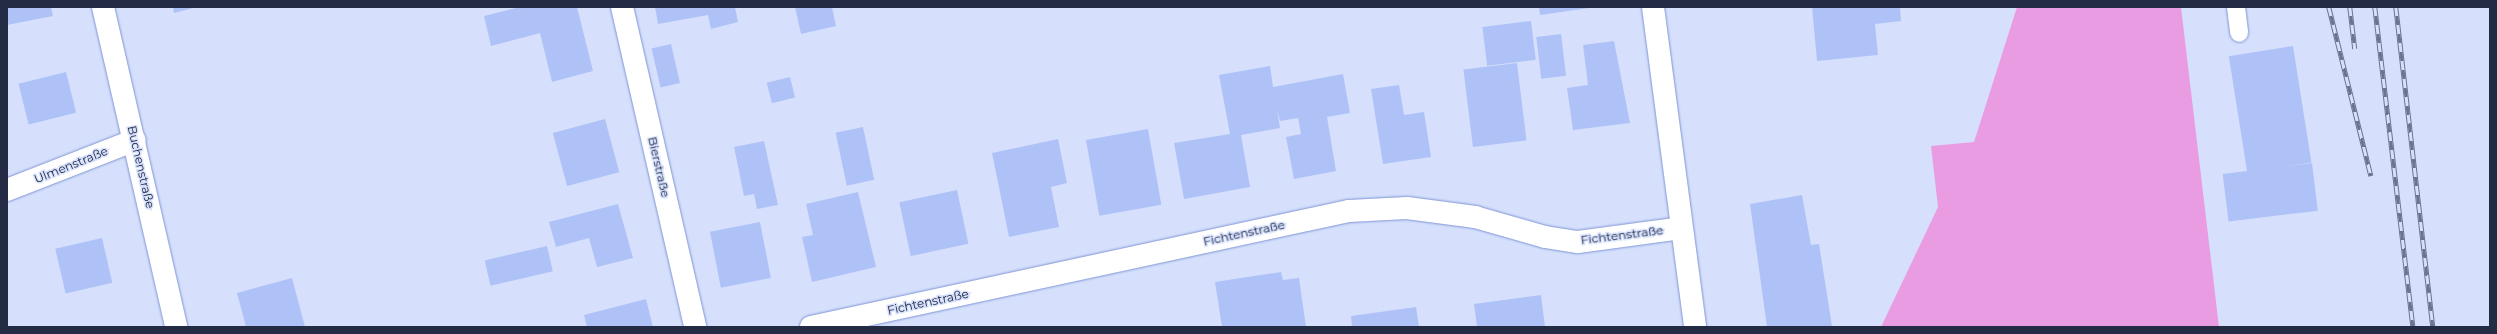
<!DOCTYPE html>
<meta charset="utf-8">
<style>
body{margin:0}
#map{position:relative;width:2497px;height:334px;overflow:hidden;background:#d6e0fc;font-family:Montserrat,sans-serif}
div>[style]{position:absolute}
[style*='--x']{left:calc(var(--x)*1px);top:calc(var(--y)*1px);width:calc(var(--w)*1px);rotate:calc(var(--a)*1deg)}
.green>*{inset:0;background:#ea9ce3}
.building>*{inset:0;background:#afc2f8;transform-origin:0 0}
.roads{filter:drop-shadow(0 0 1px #7f94d5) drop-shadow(0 0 1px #7f94d5)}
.service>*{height:18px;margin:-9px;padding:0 9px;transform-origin:9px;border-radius:9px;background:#fff}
.minor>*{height:22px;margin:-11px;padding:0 11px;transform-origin:11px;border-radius:11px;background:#fff}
.rail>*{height:4.5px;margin-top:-2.25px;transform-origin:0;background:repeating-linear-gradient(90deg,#d6e0fc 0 9px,#6b738e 0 18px);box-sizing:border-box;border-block:1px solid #6b738e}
span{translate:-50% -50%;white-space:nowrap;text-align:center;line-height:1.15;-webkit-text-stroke:3px #d6e0fc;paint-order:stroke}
.street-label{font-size:12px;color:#232b45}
.frame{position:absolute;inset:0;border:8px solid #232b45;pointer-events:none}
</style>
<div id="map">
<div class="green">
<i style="clip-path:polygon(2017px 7px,2181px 7px,2219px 327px,1881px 327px,1938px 207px,1931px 146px,1974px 142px)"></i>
</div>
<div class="building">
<i style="clip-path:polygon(7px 7px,51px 7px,53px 16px,7px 25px)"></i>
<i style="clip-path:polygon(173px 7px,197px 7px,174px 13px)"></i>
<i style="clip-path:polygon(520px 7px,577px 7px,593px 71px,552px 82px,540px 33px,491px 46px,484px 16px)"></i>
<i style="clip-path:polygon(655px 7px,735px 7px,738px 22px,711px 29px,708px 15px,658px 24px)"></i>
<i style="clip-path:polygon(795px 7px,832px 7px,836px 26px,801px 34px)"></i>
<i style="clip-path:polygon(1539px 7px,1588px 7px,1589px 8px,1540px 15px)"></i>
<i style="clip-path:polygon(1812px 7px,1900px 7px,1901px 21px,1875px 24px,1878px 55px,1817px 61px)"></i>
<i style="left:1531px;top:21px;width:39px;height:49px;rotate:83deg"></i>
<i style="left:1561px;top:34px;width:42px;height:25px;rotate:83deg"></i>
<i style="clip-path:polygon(1614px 41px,1630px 123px,1573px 130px,1567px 88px,1588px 85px,1583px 45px)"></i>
<i style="left:671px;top:44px;width:40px;height:20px;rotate:77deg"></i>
<i style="left:2293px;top:46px;width:118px;height:65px;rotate:81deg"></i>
<i style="left:1517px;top:63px;width:78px;height:54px;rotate:83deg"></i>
<i style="clip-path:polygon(1270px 66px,1273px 87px,1343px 74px,1350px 113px,1327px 117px,1336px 171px,1294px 179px,1286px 137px,1301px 134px,1298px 118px,1280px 121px,1277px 109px,1280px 128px,1241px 135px,1250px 187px,1184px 199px,1174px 143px,1230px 134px,1219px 75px)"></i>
<i style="left:66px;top:72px;width:42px;height:49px;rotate:76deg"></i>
<i style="left:790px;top:77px;width:21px;height:24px;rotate:76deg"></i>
<i style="clip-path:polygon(1399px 85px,1404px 115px,1424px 112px,1431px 157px,1383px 164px,1371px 89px)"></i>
<i style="left:605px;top:119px;width:55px;height:54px;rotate:75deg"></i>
<i style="left:863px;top:127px;width:54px;height:28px;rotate:78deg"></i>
<i style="left:1148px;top:129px;width:77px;height:63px;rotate:80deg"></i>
<i style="clip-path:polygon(1058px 139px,1067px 183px,1051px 187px,1059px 227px,1009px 237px,992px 153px)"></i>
<i style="clip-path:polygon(764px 141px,778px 205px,757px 209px,754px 194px,744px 196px,734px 147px)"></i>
<i style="left:2312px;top:163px;width:48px;height:90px;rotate:83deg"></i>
<i style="left:957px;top:190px;width:55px;height:59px;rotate:78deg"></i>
<i style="clip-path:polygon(858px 192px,876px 267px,812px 282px,802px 237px,813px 235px,806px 204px)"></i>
<i style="clip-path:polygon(1802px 195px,1811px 245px,1819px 244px,1832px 326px,1767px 327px,1750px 204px)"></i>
<i style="clip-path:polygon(618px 204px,633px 258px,597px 267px,589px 238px,556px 247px,549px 222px)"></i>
<i style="left:760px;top:222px;width:57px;height:51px;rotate:79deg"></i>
<i style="left:102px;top:238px;width:46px;height:48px;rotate:77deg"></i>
<i style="left:547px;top:246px;width:26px;height:64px;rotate:77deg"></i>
<i style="clip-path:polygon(1281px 272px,1283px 280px,1299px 278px,1306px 327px,1222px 327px,1215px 282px)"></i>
<i style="clip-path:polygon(292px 278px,305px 327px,246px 327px,237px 293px)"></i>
<i style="clip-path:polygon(1541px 295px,1545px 327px,1477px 327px,1474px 304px)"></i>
<i style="clip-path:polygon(646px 299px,653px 327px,587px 327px,584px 315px)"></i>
<i style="clip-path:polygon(1416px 307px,1419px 327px,1352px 327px,1351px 316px)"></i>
</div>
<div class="roads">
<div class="service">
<i style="--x:2236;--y:7;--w:26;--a:83"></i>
</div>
<div class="minor">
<i style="--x:103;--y:7;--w:328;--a:77.1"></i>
<i style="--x:622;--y:7;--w:328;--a:77.1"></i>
<i style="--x:1653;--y:7;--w:323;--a:82.5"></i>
<i style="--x:7;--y:190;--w:137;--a:-21.3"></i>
<i style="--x:811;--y:327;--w:550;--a:-12.17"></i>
<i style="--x:1349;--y:211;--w:58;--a:-3"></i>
<i style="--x:1407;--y:208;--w:69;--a:7.5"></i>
<i style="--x:1475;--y:217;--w:73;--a:15.9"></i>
<i style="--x:1545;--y:237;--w:33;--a:9"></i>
<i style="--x:1578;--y:242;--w:104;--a:-7.7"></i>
</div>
</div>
<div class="rail">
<i style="--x:2329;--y:7;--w:174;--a:76"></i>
<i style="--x:2350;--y:7;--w:42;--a:83.2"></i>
<i style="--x:2375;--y:7;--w:322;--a:83.2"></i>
<i style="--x:2396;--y:7;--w:322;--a:83.4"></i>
</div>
<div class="street-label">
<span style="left:71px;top:165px;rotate:-22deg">Ulmenstraße</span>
<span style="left:141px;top:167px;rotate:77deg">Buchenstraße</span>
<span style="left:659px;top:167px;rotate:77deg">Bierstraße</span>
<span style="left:1244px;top:233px;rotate:-12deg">Fichtenstraße</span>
<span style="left:1622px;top:235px;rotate:-7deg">Fichtenstraße</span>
<span style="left:928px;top:302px;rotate:-12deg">Fichtenstraße</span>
</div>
<div class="frame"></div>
</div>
